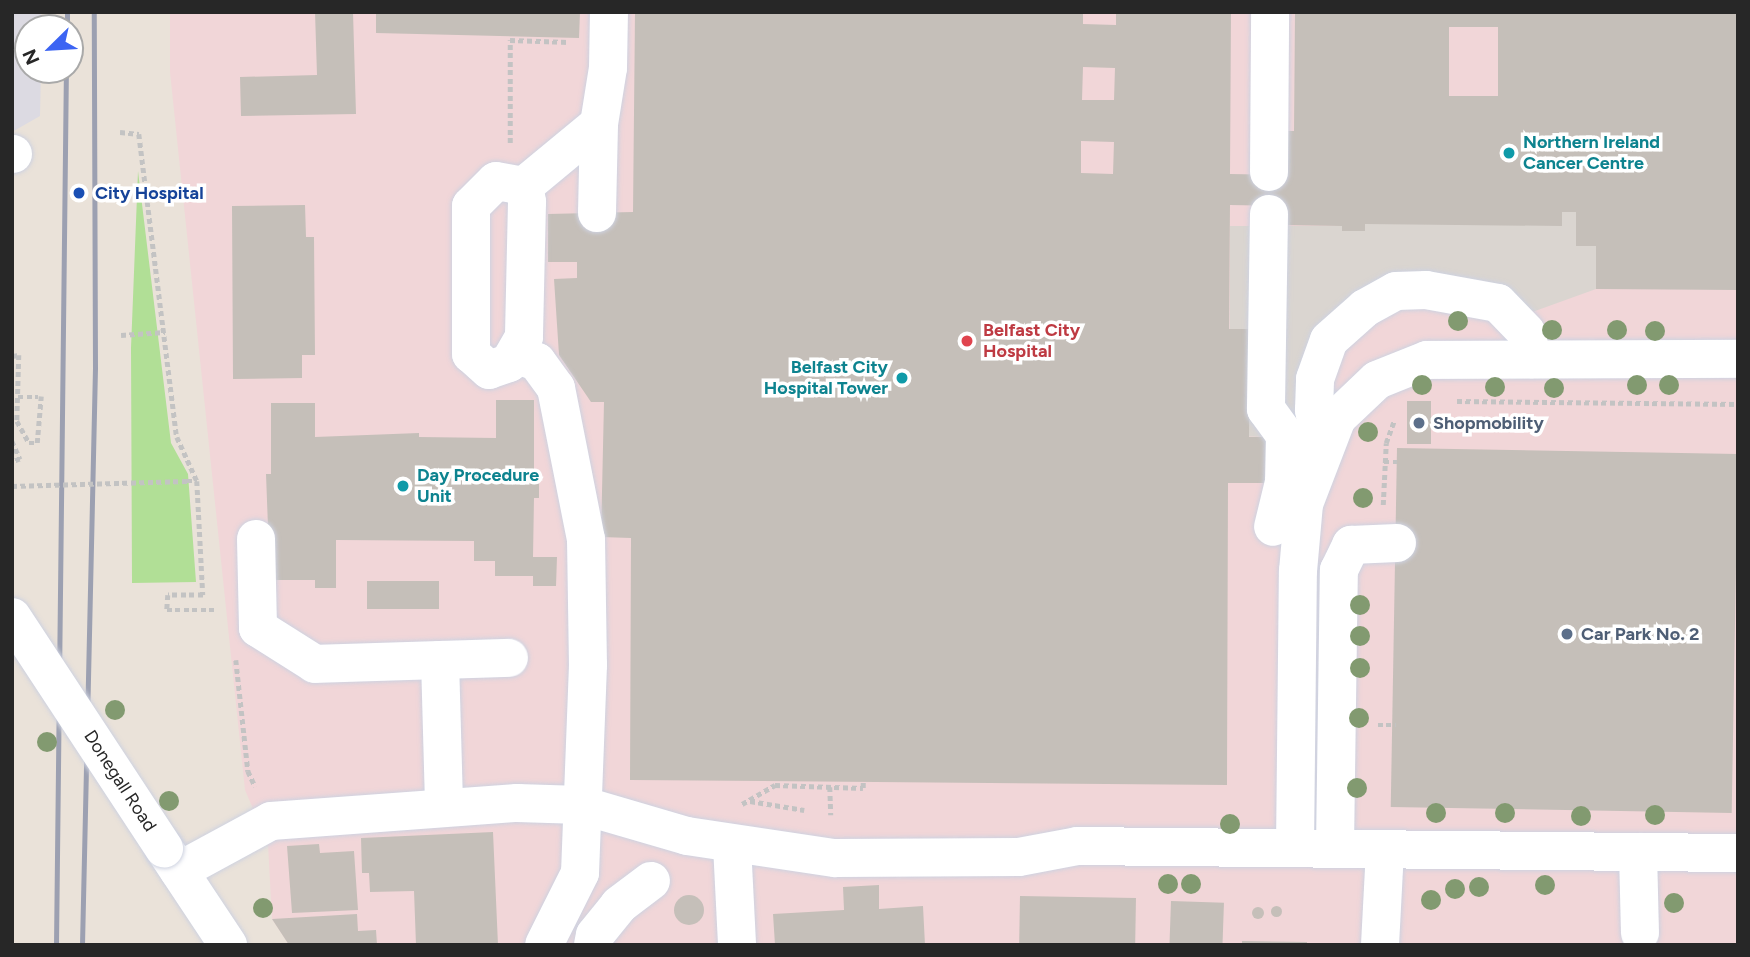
<!DOCTYPE html>
<style>
body{margin:0}
#map{position:relative;width:1750px;height:957px;overflow:hidden;background:#eae2d9;font-family:Figtree,sans-serif}
div>[style]{position:absolute}
[style*='--x']{left:calc(var(--x)*1px);top:calc(var(--y)*1px);width:calc(var(--w)*1px);rotate:calc(var(--a)*1deg)}
.industrial>*{inset:0;background:#dcdae2}
.medical>*{inset:0;background:#f1d6d8}
.green>*{inset:0;background:#b1df96}
.plaza>*{inset:0;background:#dad5d0}
.building>*{inset:0;background:#c5bfb9;transform-origin:0 0}
.round{border-radius:50%}
.path>*{height:4.5px;margin-top:-2.25px;transform-origin:0;background:repeating-linear-gradient(90deg,#c3c3c3 0 5px,transparent 0 8.5px)}
.roads{filter:drop-shadow(0 0 2px #ced2e0) drop-shadow(0 0 2px #ced2e0)}
.minor>*{height:38px;margin:-19px;padding:0 19px;transform-origin:19px;border-radius:19px;background:#fff}
.rail>*{height:5px;margin:-2.5px;padding:0 2.5px;transform-origin:2.5px;border-radius:2.5px;background:#9ca0b1}
.path-bridge>*{height:4.5px;margin-top:-2.25px;transform-origin:0;background:repeating-linear-gradient(90deg,#c3c3c3 0 5px,transparent 0 8.5px)}
.bridges{filter:drop-shadow(0 0 2px #ced2e0) drop-shadow(0 0 2px #ced2e0)}
.minor-bridge>*{height:38px;margin:-19px;padding:0 19px;transform-origin:19px;border-radius:19px;background:#fff}
.trees>*{width:20px;height:20px;margin:-10px;border-radius:50%;background:#829a70}
.dots>*{width:19px;height:19px;translate:-50% -50%;box-sizing:border-box;border:4px solid #fff;border-radius:50%}
span{translate:-50% -50%;white-space:nowrap;text-align:center;line-height:1.15;-webkit-text-stroke:7px #fff;paint-order:stroke}
.culture-label{font-size:18px;color:#0d838f;font-weight:700}
.left{translate:0 -50%;text-align:left}
.right{translate:-100% -50%;text-align:right}
.transit-label{font-size:18px;color:#164399;font-weight:700}
.health-label{font-size:18px;color:#be3a42;font-weight:700}
.service-label{font-size:18px;color:#4e5e75;font-weight:700}
.street-label{font-size:18px;color:#272727}
.frame{position:absolute;inset:0;border:14px solid #272727;pointer-events:none}
.north{position:absolute;left:14px;top:14px;width:70px;height:70px;box-sizing:border-box;background:#fff;border:2px solid #a9a9a9;border-radius:50%;rotate:246deg;font-size:19px;font-weight:700;line-height:28px;text-align:center;color:#272727}
.north::after{content:'';display:block;margin:auto;width:24px;height:32px;background:#3c64f3;clip-path:polygon(50% 0,100% 100%,50% 72%,0 100%)}
</style>
<div id="map">
<div class="industrial">
<i style="clip-path:polygon(12px 12px,41px 12px,41px 28px,28px 28px,28px 70px,41px 70px,40px 116px,12px 132px)"></i>
</div>
<div class="medical">
<i style="clip-path:polygon(170px 12px,1738px 12px,1738px 945px,289px 945px,272px 919px,268px 844px,245px 790px,170px 72px)"></i>
</div>
<div class="green">
<i style="clip-path:polygon(138px 171px,171px 443px,188px 474px,196px 582px,132px 583px,131px 348px)"></i>
</div>
<div class="plaza">
<i style="clip-path:polygon(1342px 209px,1576px 212px,1576px 246px,1596px 246px,1596px 289px,1516px 318px,1497px 303px,1365px 308px,1314px 410px,1267px 437px,1229px 436px,1230px 226px,1341px 226px)"></i>
</div>
<div class="building">
<i style="clip-path:polygon(315px 12px,353px 12px,356px 114px,241px 116px,240px 77px,317px 75px)"></i>
<i style="clip-path:polygon(376px 12px,580px 12px,579px 38px,376px 33px)"></i>
<i style="clip-path:polygon(evenodd,635px 12px,1083px 12px,1083px 24px,1116px 25px,1116px 12px,1231px 12px,1230px 174px,1279px 175px,1279px 131px,1294px 131px,1295px 12px,1738px 12px,1738px 290px,1596px 289px,1596px 246px,1576px 246px,1576px 212px,1562px 212px,1562px 226px,1365px 224px,1365px 231px,1342px 231px,1342px 226px,1279px 225px,1279px 206px,1230px 205px,1229px 329px,1250px 329px,1249px 437px,1267px 437px,1267px 483px,1228px 483px,1227px 785px,630px 780px,631px 538px,601px 537px,604px 402px,591px 402px,559px 355px,554px 279px,577px 278px,577px 262px,548px 262px,548px 214px,633px 212px,635px 12px,1449px 27px,1498px 27px,1498px 96px,1449px 96px,1449px 27px,635px 12px,1083px 67px,1115px 68px,1114px 100px,1082px 100px,1083px 67px,635px 12px,1081px 141px,1114px 142px,1113px 174px,1081px 173px,1081px 141px)"></i>
<i style="clip-path:polygon(305px 205px,306px 237px,314px 237px,315px 355px,302px 355px,302px 378px,233px 379px,232px 206px)"></i>
<i style="clip-path:polygon(496px 400px,534px 400px,534px 471px,539px 471px,539px 498px,534px 498px,533px 557px,557px 557px,556px 586px,533px 586px,533px 576px,495px 576px,495px 561px,474px 561px,474px 541px,336px 540px,336px 588px,315px 588px,315px 580px,270px 580px,266px 474px,271px 474px,271px 403px,315px 403px,315px 437px,419px 433px,419px 437px,496px 438px)"></i>
<i style="left:1431px;top:401px;width:43px;height:24px;rotate:90deg"></i>
<i style="left:1397px;top:448px;width:341px;height:359px;rotate:1deg"></i>
<i style="left:439px;top:581px;width:28px;height:72px;rotate:90deg"></i>
<i style="clip-path:polygon(493px 832px,498px 945px,416px 945px,414px 891px,370px 892px,369px 873px,362px 873px,361px 838px)"></i>
<i style="clip-path:polygon(319px 844px,320px 853px,354px 851px,358px 910px,292px 913px,287px 846px)"></i>
<i style="clip-path:polygon(879px 885px,879px 909px,923px 906px,925px 945px,775px 945px,773px 914px,844px 910px,843px 887px)"></i>
<i class="round" style="left:674px;top:895px;width:30px;height:30px"></i>
<i style="left:1020px;top:896px;width:116px;height:49px;rotate:1deg"></i>
<i style="left:1171px;top:901px;width:53px;height:44px;rotate:2deg"></i>
<i class="round" style="left:1270.5px;top:905.5px;width:11px;height:11px"></i>
<i class="round" style="left:1252px;top:907px;width:12px;height:12px"></i>
<i style="clip-path:polygon(357px 914px,358px 931px,376px 930px,377px 945px,289px 945px,272px 919px)"></i>
<i style="clip-path:polygon(1242px 941px,1307px 942px,1307px 945px,1242px 945px)"></i>
</div>
<div class="path">
<i style="--x:120;--y:132;--w:19;--a:6"></i>
<i style="--x:139;--y:134;--w:305;--a:82.9"></i>
<i style="--x:177;--y:437;--w:48;--a:65.6"></i>
<i style="--x:197;--y:481;--w:114;--a:87"></i>
<i style="--x:203;--y:595;--w:35;--a:180"></i>
<i style="--x:168;--y:595;--w:15;--a:94"></i>
<i style="--x:167;--y:610;--w:51;--a:0"></i>
<i style="--x:510;--y:143;--w:103;--a:-90"></i>
<i style="--x:510;--y:40;--w:59;--a:1.9"></i>
<i style="--x:121;--y:335;--w:44;--a:-3.9"></i>
<i style="--x:12;--y:356;--w:7;--a:-8"></i>
<i style="--x:19;--y:355;--w:66;--a:91.7"></i>
<i style="--x:17;--y:421;--w:25;--a:61"></i>
<i style="--x:29;--y:443;--w:8;--a:0"></i>
<i style="--x:37;--y:443;--w:47;--a:-85.1"></i>
<i style="--x:18;--y:397;--w:20;--a:0"></i>
<i style="--x:1457;--y:401;--w:281;--a:0.6"></i>
<i style="--x:12;--y:441;--w:20;--a:66"></i>
<i style="--x:20;--y:459;--w:9;--a:159"></i>
<i style="--x:1384;--y:462;--w:13;--a:0"></i>
<i style="--x:187;--y:481;--w:10;--a:0"></i>
<i style="--x:1383;--y:505;--w:62;--a:-87.2"></i>
<i style="--x:1386;--y:443;--w:23;--a:-70"></i>
<i style="--x:236;--y:660;--w:112;--a:83.8"></i>
<i style="--x:248;--y:771;--w:17;--a:65"></i>
<i style="--x:1378;--y:725;--w:18;--a:0"></i>
<i style="--x:830;--y:787;--w:28;--a:88"></i>
<i style="--x:750;--y:801;--w:55;--a:9.5"></i>
<i style="--x:742;--y:804;--w:38;--a:-30"></i>
<i style="--x:775;--y:785;--w:88;--a:2"></i>
<i style="--x:863;--y:788;--w:6;--a:-90"></i>
</div>
<div class="roads">
<div class="minor">
<i style="--x:12;--y:154;--w:1;--a:0"></i>
<i style="--x:1269;--y:172;--w:160;--a:-89.6"></i>
<i style="--x:496;--y:181;--w:28;--a:10"></i>
<i style="--x:524;--y:186;--w:16;--a:79"></i>
<i style="--x:527;--y:202;--w:135;--a:91.3"></i>
<i style="--x:524;--y:337;--w:30;--a:120"></i>
<i style="--x:509;--y:363;--w:21;--a:161"></i>
<i style="--x:489;--y:370;--w:24;--a:-138"></i>
<i style="--x:471;--y:354;--w:148;--a:-90"></i>
<i style="--x:471;--y:206;--w:35;--a:-45"></i>
<i style="--x:524;--y:186;--w:97;--a:-39.6"></i>
<i style="--x:599;--y:124;--w:57;--a:-80.9"></i>
<i style="--x:608;--y:68;--w:56;--a:-89"></i>
<i style="--x:597;--y:213;--w:89;--a:-88.7"></i>
<i style="--x:1269;--y:214;--w:195;--a:90.9"></i>
<i style="--x:1266;--y:409;--w:32;--a:54"></i>
<i style="--x:1285;--y:435;--w:47;--a:91.2"></i>
<i style="--x:1284;--y:482;--w:46;--a:103.7"></i>
<i style="--x:517;--y:355;--w:21;--a:19"></i>
<i style="--x:537;--y:362;--w:32;--a:54"></i>
<i style="--x:556;--y:388;--w:154;--a:78.8"></i>
<i style="--x:586;--y:539;--w:126;--a:89.1"></i>
<i style="--x:588;--y:665;--w:208;--a:92.2"></i>
<i style="--x:580;--y:873;--w:80;--a:116.6"></i>
<i style="--x:1322;--y:452;--w:43;--a:-100.8"></i>
<i style="--x:1314;--y:410;--w:31;--a:-88"></i>
<i style="--x:1315;--y:379;--w:41;--a:-70.3"></i>
<i style="--x:1329;--y:340;--w:48;--a:-41.6"></i>
<i style="--x:1365;--y:308;--w:35;--a:-29"></i>
<i style="--x:1396;--y:291;--w:30;--a:-2"></i>
<i style="--x:1426;--y:290;--w:73;--a:10.2"></i>
<i style="--x:1498;--y:303;--w:40;--a:46"></i>
<i style="--x:1526;--y:332;--w:28;--a:77"></i>
<i style="--x:256;--y:539;--w:89;--a:88.7"></i>
<i style="--x:258;--y:628;--w:67;--a:32.3"></i>
<i style="--x:315;--y:664;--w:194;--a:-1.8"></i>
<i style="--x:440;--y:660;--w:147;--a:88.4"></i>
<i style="--x:732;--y:845;--w:100;--a:87.1"></i>
<i style="--x:1295;--y:848;--w:277;--a:-89.4"></i>
<i style="--x:1298;--y:571;--w:67;--a:-84.9"></i>
<i style="--x:1304;--y:504;--w:92;--a:-69"></i>
<i style="--x:1337;--y:418;--w:55;--a:-43.5"></i>
<i style="--x:1377;--y:380;--w:54;--a:-21.8"></i>
<i style="--x:1427;--y:360;--w:311;--a:-0.2"></i>
<i style="--x:1335;--y:848;--w:278;--a:-89.2"></i>
<i style="--x:1339;--y:570;--w:28;--a:-64"></i>
<i style="--x:1351;--y:545;--w:46;--a:-2.5"></i>
<i style="--x:165;--y:850;--w:114;--a:56.4"></i>
<i style="--x:1638;--y:852;--w:81;--a:88.6"></i>
<i style="--x:179;--y:871;--w:105;--a:-28.5"></i>
<i style="--x:271;--y:821;--w:247;--a:-4.2"></i>
<i style="--x:517;--y:803;--w:64;--a:1.8"></i>
<i style="--x:581;--y:805;--w:110;--a:16.3"></i>
<i style="--x:687;--y:836;--w:150;--a:8.5"></i>
<i style="--x:835;--y:858;--w:184;--a:-0.3"></i>
<i style="--x:1019;--y:857;--w:59;--a:-10.7"></i>
<i style="--x:1077;--y:846;--w:661;--a:0.61"></i>
<i style="--x:593;--y:945;--w:10;--a:-79"></i>
<i style="--x:595;--y:935;--w:38;--a:-51"></i>
<i style="--x:619;--y:905;--w:40;--a:-37"></i>
<i style="--x:1380;--y:945;--w:96;--a:-87"></i>
</div>
</div>
<div class="rail">
<i style="--x:67;--y:28;--w:16;--a:-90"></i>
<i style="--x:56;--y:945;--w:875;--a:-89.35"></i>
<i style="--x:82;--y:945;--w:577;--a:-88.71"></i>
<i style="--x:95;--y:368;--w:356;--a:-90.2"></i>
</div>
<div class="path-bridge">
<i style="--x:12;--y:486;--w:175;--a:-1.6"></i>
</div>
<div class="bridges">
<div class="minor-bridge">
<i style="--x:12;--y:617;--w:277;--a:56.7"></i>
</div>
</div>
<div class="trees">
<i style="left:1458px;top:321px"></i>
<i style="left:1552px;top:330px"></i>
<i style="left:1617px;top:330px"></i>
<i style="left:1655px;top:331px"></i>
<i style="left:1422px;top:385px"></i>
<i style="left:1637px;top:385px"></i>
<i style="left:1669px;top:385px"></i>
<i style="left:1495px;top:387px"></i>
<i style="left:1554px;top:388px"></i>
<i style="left:1368px;top:432px"></i>
<i style="left:1363px;top:498px"></i>
<i style="left:1360px;top:605px"></i>
<i style="left:1360px;top:636px"></i>
<i style="left:1360px;top:668px"></i>
<i style="left:115px;top:710px"></i>
<i style="left:1359px;top:718px"></i>
<i style="left:47px;top:742px"></i>
<i style="left:1357px;top:788px"></i>
<i style="left:169px;top:801px"></i>
<i style="left:1436px;top:813px"></i>
<i style="left:1505px;top:813px"></i>
<i style="left:1655px;top:815px"></i>
<i style="left:1581px;top:816px"></i>
<i style="left:1230px;top:824px"></i>
<i style="left:1168px;top:884px"></i>
<i style="left:1191px;top:884px"></i>
<i style="left:1545px;top:885px"></i>
<i style="left:1479px;top:887px"></i>
<i style="left:1455px;top:889px"></i>
<i style="left:1431px;top:900px"></i>
<i style="left:1674px;top:903px"></i>
<i style="left:263px;top:908px"></i>
</div>
<div class="dots">
<i style="left:1509px;top:153px;background:#0f9aa8"></i>
<i style="left:79px;top:193px;background:#1a4fb4"></i>
<i style="left:967px;top:341px;background:#e0444e"></i>
<i style="left:902px;top:378px;background:#0f9aa8"></i>
<i style="left:1419px;top:423px;background:#5c6f8a"></i>
<i style="left:403px;top:486px;background:#0f9aa8"></i>
<i style="left:1567px;top:634px;background:#5c6f8a"></i>
</div>
<div class="culture-label">
<span class="left" style="left:1523px;top:153px">Northern Ireland<br>Cancer Centre</span>
<span class="right" style="left:888px;top:378px">Belfast City<br>Hospital Tower</span>
<span class="left" style="left:417px;top:486px">Day Procedure<br>Unit</span>
</div>
<div class="transit-label">
<span class="left" style="left:95px;top:193px">City Hospital</span>
</div>
<div class="health-label">
<span class="left" style="left:983px;top:341px">Belfast City<br>Hospital</span>
</div>
<div class="service-label">
<span class="left" style="left:1433px;top:423px">Shopmobility</span>
<span class="left" style="left:1581px;top:634px">Car Park No. 2</span>
</div>
<div class="street-label">
<span style="left:120px;top:781px;rotate:57deg">Donegall Road</span>
</div>
<div class="frame"></div>
<div class="north">N</div>
</div>
